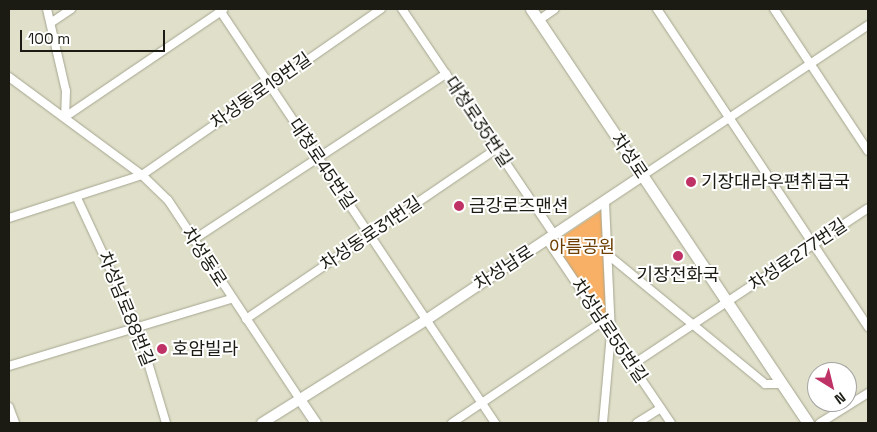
<!DOCTYPE html>
<meta charset="utf-8">
<style>
body{margin:0}
#map{position:relative;width:877px;height:432px;overflow:hidden;background:#e0e0ca;font-family:"Space Grotesk","Noto Sans KR",sans-serif}
div>[style]{position:absolute}
[style*='--x']{left:calc(var(--x)*1px);top:calc(var(--y)*1px);width:calc(var(--w)*1px);rotate:calc(var(--a)*1deg)}
.green>*{inset:0;background:#f7b065}
.roads{filter:drop-shadow(0 0 1px #a5a590) drop-shadow(0 0 1px #a5a590)}
.minor>*{height:8px;margin:-4px;padding:0 4px;transform-origin:4px;border-radius:4px;background:#fff}
.tertiary>*{height:10px;margin:-5px;padding:0 5px;transform-origin:5px;border-radius:5px;background:#fff}
.secondary>*{height:11px;margin:-5.5px;padding:0 5.5px;transform-origin:5.5px;border-radius:5.5px;background:#fff}
.dots>*{width:14px;height:14px;translate:-50% -50%;box-sizing:border-box;border:2px solid #fff;border-radius:50%}
span{translate:-50% -50%;white-space:nowrap;text-align:center;line-height:1.15;-webkit-text-stroke:4px #fff;paint-order:stroke}
.street-label{font-size:18px;color:#1b1b13}
.poi-label{font-size:18px;color:#1b1b13}
.left{translate:0 -50%;text-align:left}
.park-label{font-size:18px;color:#6e3f00}
.frame{position:absolute;inset:0;border:10px solid #1b1b13;pointer-events:none}
.north{position:absolute;left:807px;top:362px;width:50px;height:50px;box-sizing:border-box;background:#fff;border:1px solid #a4a4a1;border-radius:50%;rotate:144deg;font-size:14px;font-weight:700;line-height:20px;text-align:center;color:#1b1b13}
.north::after{content:'';display:block;margin:auto;width:18px;height:22px;background:#bf3265;clip-path:polygon(50% 0,100% 100%,50% 72%,0 100%)}
.scale{position:absolute;left:20px;top:30px;width:145px;height:22px;box-sizing:border-box;border:2px solid #1b1b13;border-top:0;padding-left:6px;font-size:15px;line-height:18px;white-space:nowrap;color:#1b1b13;-webkit-text-stroke:4px #fff;paint-order:stroke}
</style>
<div id="map">
<div class="green">
<i style="clip-path:polygon(601px 211px,606px 317px,605px 319px,556px 245px,556px 241px)"></i>
</div>
<div class="roads">
<div class="minor">
<i style="--x:47;--y:9;--w:84;--a:77"></i>
<i style="--x:66;--y:91;--w:26;--a:92"></i>
<i style="--x:219;--y:9;--w:498;--a:56.3"></i>
<i style="--x:402;--y:9;--w:272;--a:56"></i>
<i style="--x:657;--y:9;--w:382;--a:56.4"></i>
<i style="--x:774;--y:9;--w:170;--a:56.5"></i>
<i style="--x:539;--y:20;--w:19;--a:-35"></i>
<i style="--x:52;--y:22;--w:23;--a:-34"></i>
<i style="--x:9;--y:77;--w:165;--a:36.4"></i>
<i style="--x:142;--y:175;--w:36;--a:44"></i>
<i style="--x:168;--y:200;--w:237;--a:56.5"></i>
<i style="--x:65;--y:117;--w:191;--a:-34.1"></i>
<i style="--x:642;--y:176;--w:272;--a:-33.7"></i>
<i style="--x:77;--y:198;--w:145;--a:65"></i>
<i style="--x:138;--y:329;--w:98;--a:73.4"></i>
<i style="--x:9;--y:218;--w:140;--a:-17.9"></i>
<i style="--x:142;--y:175;--w:291;--a:-34.8"></i>
<i style="--x:193;--y:240;--w:303;--a:-33.3"></i>
<i style="--x:547;--y:240;--w:221;--a:55.9"></i>
<i style="--x:607;--y:254;--w:205;--a:39.4"></i>
<i style="--x:765;--y:384;--w:17;--a:0"></i>
<i style="--x:246;--y:319;--w:302;--a:-34.2"></i>
<i style="--x:632;--y:365;--w:283;--a:-33.6"></i>
<i style="--x:9;--y:366;--w:232;--a:-16.8"></i>
<i style="--x:9;--y:407;--w:17;--a:69"></i>
<i style="--x:452;--y:423;--w:181;--a:-34"></i>
<i style="--x:603;--y:423;--w:89;--a:-84.9"></i>
<i style="--x:611;--y:334;--w:133;--a:-92.6"></i>
<i style="--x:637;--y:423;--w:28;--a:-32"></i>
<i style="--x:820;--y:423;--w:57;--a:-32"></i>
</div>
<div class="tertiary">
<i style="--x:299;--y:398;--w:30;--a:56"></i>
<i style="--x:262;--y:423;--w:194;--a:-32.1"></i>
<i style="--x:426;--y:320;--w:260;--a:-33.7"></i>
</div>
<div class="secondary">
<i style="--x:531;--y:9;--w:498;--a:56.2"></i>
</div>
</div>
<div class="dots">
<i style="left:691px;top:182px;background:#bf3265"></i>
<i style="left:459px;top:206px;background:#bf3265"></i>
<i style="left:678px;top:256px;background:#bf3265"></i>
<i style="left:162px;top:349px;background:#bf3265"></i>
</div>
<div class="street-label">
<span style="left:261px;top:91px;rotate:-35deg">차성동로19번길</span>
<span style="left:478px;top:122px;rotate:56deg">대청로35번길</span>
<span style="left:629px;top:156px;rotate:56deg">차성로</span>
<span style="left:322px;top:164px;rotate:56deg">대청로45번길</span>
<span style="left:371px;top:234px;rotate:-34deg">차성동로31번길</span>
<span style="left:798px;top:255px;rotate:-34deg">차성로277번길</span>
<span style="left:204px;top:257px;rotate:57deg">차성동로</span>
<span style="left:504px;top:268px;rotate:-33deg">차성남로</span>
<span style="left:126px;top:309px;rotate:68deg">차성남로88번길</span>
<span style="left:609px;top:331px;rotate:56deg">차성남로55번길</span>
</div>
<div class="poi-label">
<span class="left" style="left:701px;top:182px">기장대라우편취급국</span>
<span class="left" style="left:469px;top:206px">금강로즈맨션</span>
<span style="left:678px;top:275px">기장전화국</span>
<span class="left" style="left:172px;top:349px">호암빌라</span>
</div>
<div class="park-label">
<span style="left:582px;top:247px">아름공원</span>
</div>
<div class="frame"></div>
<div class="north">N</div>
<div class="scale">100 m</div>
</div>
